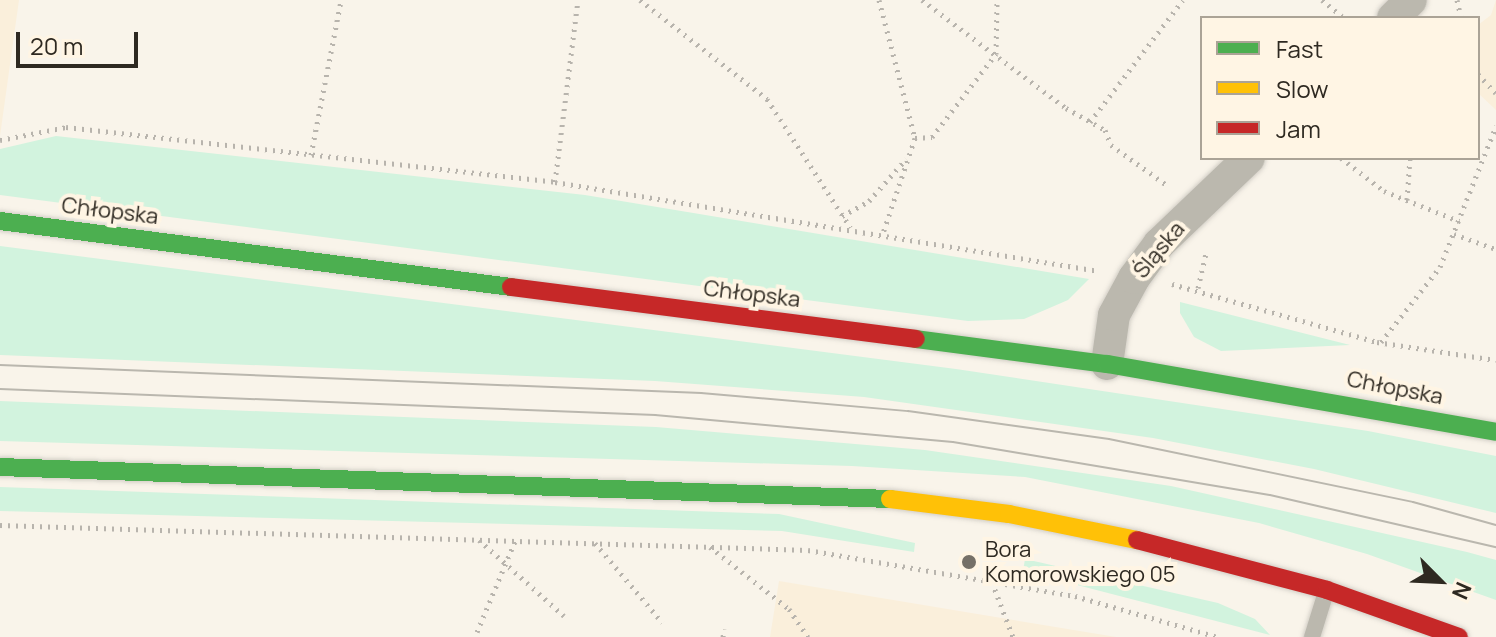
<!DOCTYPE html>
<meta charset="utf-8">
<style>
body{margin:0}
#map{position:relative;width:1496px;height:637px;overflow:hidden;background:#f9f4ea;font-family:Manrope,sans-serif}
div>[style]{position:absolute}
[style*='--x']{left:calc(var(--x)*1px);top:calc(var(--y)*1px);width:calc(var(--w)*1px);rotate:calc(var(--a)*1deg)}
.built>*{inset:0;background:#faefdb}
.green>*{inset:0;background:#d2f3de}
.path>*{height:5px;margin-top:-2.5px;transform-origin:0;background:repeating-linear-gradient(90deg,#b8b4ad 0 2px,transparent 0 8px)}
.roads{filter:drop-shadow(0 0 2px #d3cfc7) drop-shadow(0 0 2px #d3cfc7)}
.lane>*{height:16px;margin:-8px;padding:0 8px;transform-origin:8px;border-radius:8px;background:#bbb8ae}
.street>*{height:32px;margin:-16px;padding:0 16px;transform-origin:16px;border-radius:16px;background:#bbb8ae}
.fast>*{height:18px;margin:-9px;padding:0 9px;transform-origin:9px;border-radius:9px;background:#4caf50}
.slow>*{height:18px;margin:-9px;padding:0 9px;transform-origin:9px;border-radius:9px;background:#ffc107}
.jam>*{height:18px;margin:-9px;padding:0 9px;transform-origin:9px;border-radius:9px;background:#c62828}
.tram>*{height:2px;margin:-1px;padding:0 1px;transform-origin:1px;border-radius:1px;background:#bab7ae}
.dots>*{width:22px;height:22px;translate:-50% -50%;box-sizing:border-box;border:4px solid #fff5e4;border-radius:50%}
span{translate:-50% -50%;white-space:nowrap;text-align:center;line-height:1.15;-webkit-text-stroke:8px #fff5e4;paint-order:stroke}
.street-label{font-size:22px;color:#2e2921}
.poi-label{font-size:22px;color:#2e2921}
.left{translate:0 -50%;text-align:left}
.legend{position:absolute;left:1200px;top:16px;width:280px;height:144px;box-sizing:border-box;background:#fff5e4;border:2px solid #aba396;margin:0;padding:10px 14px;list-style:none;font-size:24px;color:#2e2921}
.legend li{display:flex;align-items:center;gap:16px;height:40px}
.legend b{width:40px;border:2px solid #aba396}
.north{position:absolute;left:1400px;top:541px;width:80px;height:80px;-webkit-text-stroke:6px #fff5e4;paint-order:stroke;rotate:114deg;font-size:22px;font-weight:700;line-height:32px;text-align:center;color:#2e2921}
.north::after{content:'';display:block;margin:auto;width:28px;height:36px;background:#2e2921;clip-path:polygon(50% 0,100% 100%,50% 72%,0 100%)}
.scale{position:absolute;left:16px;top:32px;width:122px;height:36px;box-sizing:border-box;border:4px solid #2e2921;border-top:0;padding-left:10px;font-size:24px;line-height:28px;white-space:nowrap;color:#2e2921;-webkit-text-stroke:6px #fff5e4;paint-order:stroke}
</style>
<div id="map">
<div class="built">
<i style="clip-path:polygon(0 0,19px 0,0 136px)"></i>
<i style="clip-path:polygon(1496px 0,1496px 110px,1478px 93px,1478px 25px,1491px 15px)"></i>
<i style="clip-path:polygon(779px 581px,1116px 637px,770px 637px)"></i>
</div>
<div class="green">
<i style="clip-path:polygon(56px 136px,585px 195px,1089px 279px,1068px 300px,1024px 319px,968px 321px,0 195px,0 149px)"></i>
<i style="clip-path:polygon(0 246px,956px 369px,1368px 431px,1496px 456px,1496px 513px,1314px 469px,1153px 438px,864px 397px,655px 381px,0 355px)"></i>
<i style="clip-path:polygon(1180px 302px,1350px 345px,1221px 351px,1194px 337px,1180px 313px)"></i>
<i style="clip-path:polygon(0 401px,656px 427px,925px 450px,1171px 486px,1467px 552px,1496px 560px,1496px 600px,1367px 554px,1259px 523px,1025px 477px,852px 466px,0 441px)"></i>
<i style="clip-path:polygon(0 487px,779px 514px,915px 543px,914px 552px,782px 531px,0 511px)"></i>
<i style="clip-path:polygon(1025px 559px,1218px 603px,1255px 619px,1270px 635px,1023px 571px)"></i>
</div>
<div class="path">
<i style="--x:640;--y:0;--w:161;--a:37.9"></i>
<i style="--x:767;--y:99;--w:153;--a:57"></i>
<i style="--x:879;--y:0;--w:143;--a:75.4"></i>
<i style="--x:915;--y:138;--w:100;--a:108.6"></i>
<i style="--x:922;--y:0;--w:180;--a:36.9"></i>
<i style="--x:1066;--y:108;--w:45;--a:29.4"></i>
<i style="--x:1105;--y:130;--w:16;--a:68"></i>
<i style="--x:1111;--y:145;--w:70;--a:35.7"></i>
<i style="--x:1322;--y:0;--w:28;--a:39"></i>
<i style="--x:1457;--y:0;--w:18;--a:77"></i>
<i style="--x:1478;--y:74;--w:26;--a:47"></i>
<i style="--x:1090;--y:122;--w:153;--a:-52.7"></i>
<i style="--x:915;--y:138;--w:17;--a:-3"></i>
<i style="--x:932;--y:137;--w:105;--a:-52.4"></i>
<i style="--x:996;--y:54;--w:54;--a:-88.9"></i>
<i style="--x:0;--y:140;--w:67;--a:-11.1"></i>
<i style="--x:66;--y:127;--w:492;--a:6.4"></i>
<i style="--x:555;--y:182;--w:551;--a:9.29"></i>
<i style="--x:311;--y:155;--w:158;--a:-79"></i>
<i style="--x:1341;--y:158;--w:54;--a:37.5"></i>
<i style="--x:1384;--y:191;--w:81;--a:21.8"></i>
<i style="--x:555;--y:182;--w:183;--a:-82.8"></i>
<i style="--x:1407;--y:200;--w:42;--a:-85.9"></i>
<i style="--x:842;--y:216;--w:31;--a:-29"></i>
<i style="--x:869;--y:201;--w:56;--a:-48.6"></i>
<i style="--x:1454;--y:234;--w:45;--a:19.7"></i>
<i style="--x:1172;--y:284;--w:213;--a:15.8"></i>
<i style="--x:1377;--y:342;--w:120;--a:8.6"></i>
<i style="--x:1198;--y:288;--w:39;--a:-77"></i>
<i style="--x:1381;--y:342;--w:95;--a:-51.8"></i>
<i style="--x:1440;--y:267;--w:152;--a:-68.3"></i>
<i style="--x:0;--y:525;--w:808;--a:1.77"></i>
<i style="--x:808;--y:550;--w:271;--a:9.8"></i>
<i style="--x:1075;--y:596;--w:149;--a:16"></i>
<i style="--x:479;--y:540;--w:114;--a:41.8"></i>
<i style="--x:595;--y:543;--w:104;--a:49.7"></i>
<i style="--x:710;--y:547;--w:100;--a:38.1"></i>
<i style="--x:789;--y:609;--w:34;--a:56"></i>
<i style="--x:992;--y:582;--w:59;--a:69.1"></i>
<i style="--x:477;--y:632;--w:99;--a:-67.3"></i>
<i style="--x:723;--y:637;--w:8;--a:-83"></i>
</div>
<div class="roads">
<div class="lane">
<i style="--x:1312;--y:637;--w:47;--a:-72.7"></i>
</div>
<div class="street">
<i style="--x:1393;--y:18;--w:25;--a:-45"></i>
<i style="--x:1107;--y:364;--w:49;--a:-81.9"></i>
<i style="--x:1114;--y:315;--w:42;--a:-61.6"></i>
<i style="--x:1134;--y:278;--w:42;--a:-53.7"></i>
<i style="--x:1159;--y:244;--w:124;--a:-43.7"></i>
</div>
<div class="fast">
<i style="--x:0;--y:221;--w:515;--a:7.36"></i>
<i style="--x:916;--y:339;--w:193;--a:7.5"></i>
<i style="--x:1107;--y:364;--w:395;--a:9.9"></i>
<i style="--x:0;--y:467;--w:891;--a:2.06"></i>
</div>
<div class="slow">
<i style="--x:890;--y:499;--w:120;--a:7.2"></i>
<i style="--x:1009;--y:514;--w:131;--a:11.5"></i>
</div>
<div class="jam">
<i style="--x:511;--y:287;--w:408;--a:7.3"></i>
<i style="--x:1137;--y:540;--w:196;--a:14.7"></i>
<i style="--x:1327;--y:590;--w:140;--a:19.6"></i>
</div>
</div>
<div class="tram">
<i style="--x:0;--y:365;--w:702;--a:2.29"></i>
<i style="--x:701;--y:393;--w:208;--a:5"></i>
<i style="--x:908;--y:411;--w:203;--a:7.9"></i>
<i style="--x:1109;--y:439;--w:310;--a:11.7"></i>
<i style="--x:1413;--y:502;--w:86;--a:15.5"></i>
<i style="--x:0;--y:389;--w:656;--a:2.27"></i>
<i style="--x:655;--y:415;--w:299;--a:5.2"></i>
<i style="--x:953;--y:442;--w:321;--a:9.5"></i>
<i style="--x:1270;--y:495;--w:232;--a:13"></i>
</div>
<div class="dots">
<i style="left:969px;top:562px;background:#757067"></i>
</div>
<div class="street-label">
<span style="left:110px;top:211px;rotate:7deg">Chłopska</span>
<span style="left:1159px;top:250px;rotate:-50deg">Śląska</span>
<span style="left:752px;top:294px;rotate:7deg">Chłopska</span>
<span style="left:1395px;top:388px;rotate:11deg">Chłopska</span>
</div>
<div class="poi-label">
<span class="left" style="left:985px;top:562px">Bora<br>Komorowskiego 05</span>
</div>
<ul class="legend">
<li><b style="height:10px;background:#4caf50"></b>Fast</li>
<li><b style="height:10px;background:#ffc107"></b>Slow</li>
<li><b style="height:10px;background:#c62828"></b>Jam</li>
</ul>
<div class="north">N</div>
<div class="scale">20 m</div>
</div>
